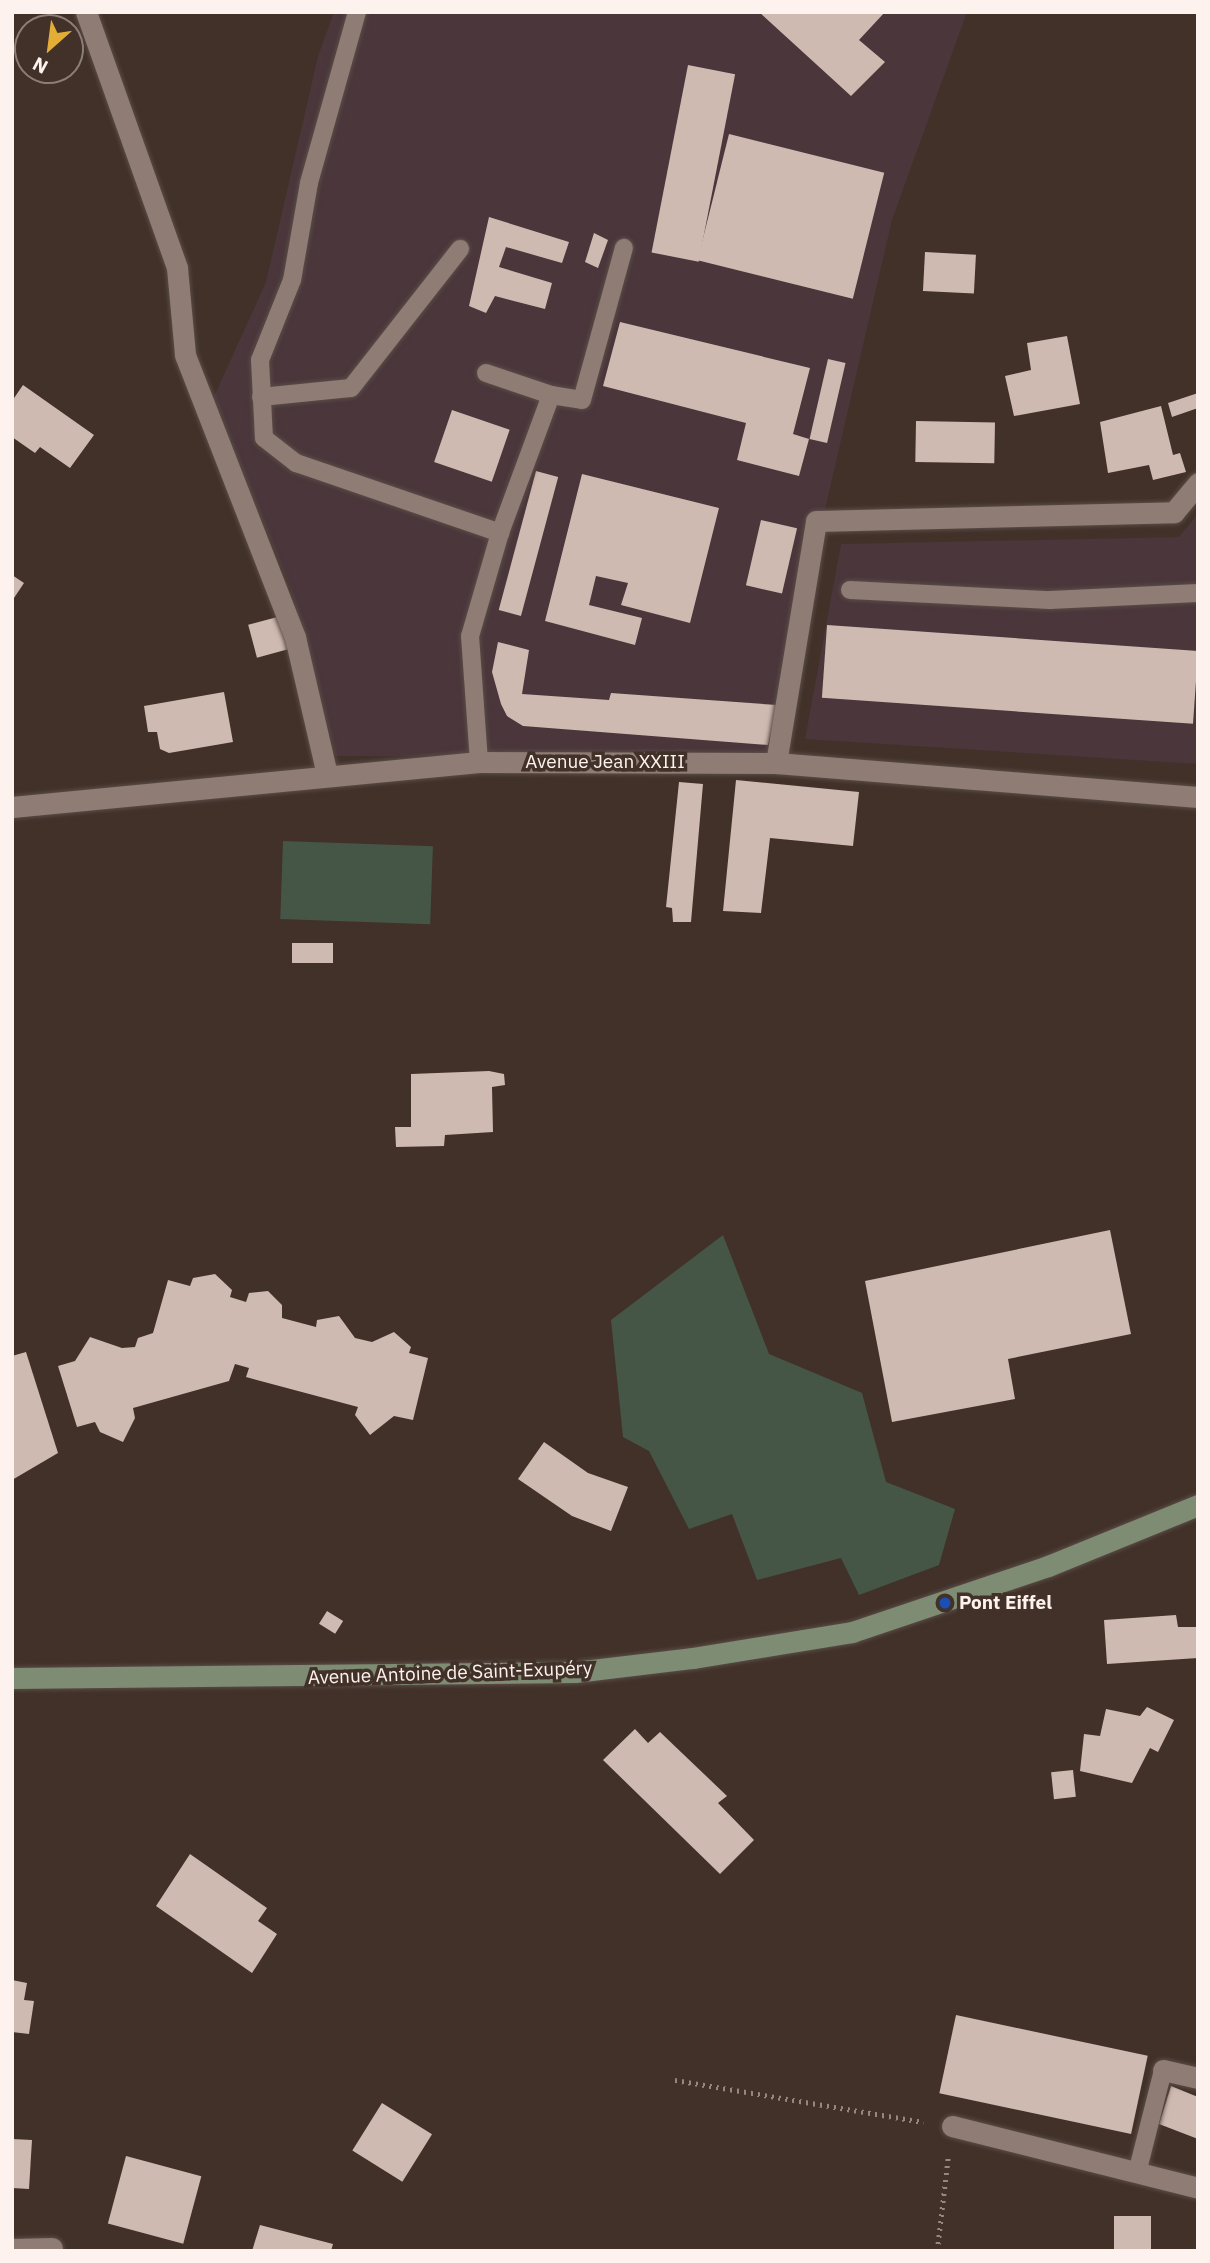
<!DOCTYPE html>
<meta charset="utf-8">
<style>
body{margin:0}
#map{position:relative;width:1210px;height:2263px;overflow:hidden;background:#413129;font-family:"IBM Plex Sans",sans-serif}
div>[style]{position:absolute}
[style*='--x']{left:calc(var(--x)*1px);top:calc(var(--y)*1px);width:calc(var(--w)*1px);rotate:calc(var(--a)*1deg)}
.industrial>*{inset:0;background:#4a363b}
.green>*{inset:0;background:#455647;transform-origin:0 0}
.building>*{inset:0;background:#cfbab1;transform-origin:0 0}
.path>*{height:4.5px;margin-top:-2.25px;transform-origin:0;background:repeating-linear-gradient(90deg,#968881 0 2px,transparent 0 7px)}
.roads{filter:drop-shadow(0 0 2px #5a4c47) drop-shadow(0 0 2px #5a4c47)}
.lane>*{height:18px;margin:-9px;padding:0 9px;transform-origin:9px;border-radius:9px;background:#8f7c74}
.street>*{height:21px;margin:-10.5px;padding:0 10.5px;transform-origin:10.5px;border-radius:10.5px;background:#8f7c74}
.secondary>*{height:21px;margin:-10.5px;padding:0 10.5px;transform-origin:10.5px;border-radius:10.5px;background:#7d8c72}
.dots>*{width:19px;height:19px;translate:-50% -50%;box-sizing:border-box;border:4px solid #413129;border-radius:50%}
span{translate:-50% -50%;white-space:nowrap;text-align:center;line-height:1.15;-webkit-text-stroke:7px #413129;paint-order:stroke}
.street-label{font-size:19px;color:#fdf2ed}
.poi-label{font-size:19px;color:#fdf2ed;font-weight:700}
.left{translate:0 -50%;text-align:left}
.frame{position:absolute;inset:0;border:14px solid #fdf2ed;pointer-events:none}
.north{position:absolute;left:14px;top:14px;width:70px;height:70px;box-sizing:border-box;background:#413129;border:2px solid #8c7e77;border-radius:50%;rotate:208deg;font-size:19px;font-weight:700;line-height:28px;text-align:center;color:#fdf2ed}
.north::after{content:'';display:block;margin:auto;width:24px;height:32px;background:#e3ae35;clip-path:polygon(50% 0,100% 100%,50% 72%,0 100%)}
</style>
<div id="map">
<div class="industrial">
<i style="clip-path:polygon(334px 12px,967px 12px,892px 220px,768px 756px,336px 756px,289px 584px,212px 401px,266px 282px,318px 56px)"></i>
<i style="clip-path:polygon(1198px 514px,1198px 764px,805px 739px,841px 544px,1179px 537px)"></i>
</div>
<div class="green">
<i style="left:283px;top:841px;width:150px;height:78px;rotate:2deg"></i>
<i style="clip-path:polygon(723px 1235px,769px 1354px,862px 1393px,886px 1482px,955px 1509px,939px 1565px,859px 1595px,841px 1558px,757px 1580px,732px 1514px,689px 1529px,649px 1451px,623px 1437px,611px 1320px)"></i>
</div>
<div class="building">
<i style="clip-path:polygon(759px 12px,885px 12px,859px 40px,885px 62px,851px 96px)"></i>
<i style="left:688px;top:65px;width:48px;height:191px;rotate:11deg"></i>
<i style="left:729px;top:134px;width:160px;height:130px;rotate:14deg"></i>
<i style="clip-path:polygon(489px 217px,569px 242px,562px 263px,506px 247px,499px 267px,552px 283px,545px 309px,495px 296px,486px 313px,469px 306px)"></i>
<i style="clip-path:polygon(594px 233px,608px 240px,598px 268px,585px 262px)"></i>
<i style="left:925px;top:252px;width:51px;height:39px;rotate:3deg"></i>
<i style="clip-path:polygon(620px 322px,810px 368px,793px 434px,809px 439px,799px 476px,737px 460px,746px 423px,603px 386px)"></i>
<i style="clip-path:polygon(1067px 336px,1080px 404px,1014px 416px,1005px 376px,1031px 370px,1027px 343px)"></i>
<i style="left:828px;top:359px;width:18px;height:82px;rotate:13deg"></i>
<i style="clip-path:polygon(23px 385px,94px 435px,70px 468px,40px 447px,35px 453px,12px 437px,12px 401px)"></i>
<i style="clip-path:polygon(1198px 393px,1198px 408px,1172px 417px,1168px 403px)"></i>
<i style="clip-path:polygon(1161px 406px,1173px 455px,1180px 453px,1186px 472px,1153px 480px,1149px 465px,1108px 473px,1100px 422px)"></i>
<i style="left:452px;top:410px;width:61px;height:55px;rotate:19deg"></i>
<i style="left:916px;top:421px;width:79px;height:41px;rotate:1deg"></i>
<i style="left:536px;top:471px;width:23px;height:144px;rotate:15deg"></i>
<i style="clip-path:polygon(582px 474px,719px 508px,690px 623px,621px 605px,628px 583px,596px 576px,589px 605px,642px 618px,635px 645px,545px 621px)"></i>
<i style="left:761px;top:520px;width:37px;height:67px;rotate:13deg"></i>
<i style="clip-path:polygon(12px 575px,24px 583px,12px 601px)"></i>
<i style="left:281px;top:616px;width:34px;height:34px;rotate:75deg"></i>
<i style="left:827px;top:625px;width:372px;height:73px;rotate:4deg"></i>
<i style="clip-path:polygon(498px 642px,529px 650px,522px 694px,609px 700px,611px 693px,777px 705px,768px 745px,523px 726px,507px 716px,501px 704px,492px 672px)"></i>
<i style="clip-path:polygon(224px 692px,233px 742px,169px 753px,160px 749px,157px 732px,148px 732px,144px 706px)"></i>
<i style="clip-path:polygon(736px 780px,859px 792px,853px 846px,770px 838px,761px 913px,723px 911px)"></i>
<i style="clip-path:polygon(679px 782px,703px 784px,691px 922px,673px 922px,672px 908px,666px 907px)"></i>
<i style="left:292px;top:943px;width:41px;height:20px"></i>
<i style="clip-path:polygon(489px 1071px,504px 1074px,505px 1085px,492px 1087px,493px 1132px,445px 1135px,444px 1146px,396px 1147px,395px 1127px,411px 1127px,411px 1074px)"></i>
<i style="clip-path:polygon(1110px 1230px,1131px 1334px,1008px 1359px,1015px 1399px,892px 1422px,865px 1281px)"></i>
<i style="clip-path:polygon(215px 1274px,232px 1290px,230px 1297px,246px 1302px,249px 1293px,268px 1291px,282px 1305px,282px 1318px,316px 1327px,317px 1320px,339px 1316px,355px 1338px,372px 1342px,394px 1332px,411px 1347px,409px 1353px,428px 1358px,413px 1420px,394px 1416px,370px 1435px,355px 1415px,358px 1407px,246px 1377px,249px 1368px,235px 1364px,229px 1381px,133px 1408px,135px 1418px,123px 1442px,100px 1432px,95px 1422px,77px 1427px,58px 1366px,75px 1361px,90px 1337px,122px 1348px,135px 1347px,138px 1338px,153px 1333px,168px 1280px,190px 1286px,193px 1278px)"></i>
<i style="clip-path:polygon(26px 1352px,58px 1453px,12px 1480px,12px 1356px)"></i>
<i style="clip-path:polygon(544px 1442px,588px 1473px,628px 1487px,611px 1531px,572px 1516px,518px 1479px)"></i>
<i style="left:327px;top:1611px;width:19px;height:15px;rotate:32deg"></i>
<i style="clip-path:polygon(1176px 1615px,1178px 1627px,1196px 1627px,1198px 1658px,1107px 1664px,1104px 1620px)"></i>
<i style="clip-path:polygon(1147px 1707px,1174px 1720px,1158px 1752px,1150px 1748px,1132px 1783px,1080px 1771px,1084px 1734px,1100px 1736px,1106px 1709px,1140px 1716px)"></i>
<i style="clip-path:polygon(635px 1729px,648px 1743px,660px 1732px,727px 1796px,718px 1803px,754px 1840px,720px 1874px,603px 1760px)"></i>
<i style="left:1073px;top:1770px;width:27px;height:22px;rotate:84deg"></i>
<i style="clip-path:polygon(190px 1854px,267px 1908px,258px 1921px,277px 1934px,252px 1973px,156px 1906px)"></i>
<i style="clip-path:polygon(12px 1980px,27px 1983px,24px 2000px,34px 2001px,29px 2034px,12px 2032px)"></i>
<i style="left:956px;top:2015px;width:196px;height:80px;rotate:12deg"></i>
<i style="clip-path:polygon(1171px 2086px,1198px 2097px,1198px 2139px,1159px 2124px)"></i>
<i style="left:382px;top:2103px;width:59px;height:56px;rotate:32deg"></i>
<i style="clip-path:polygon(12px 2139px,32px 2140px,29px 2189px,12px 2188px)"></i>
<i style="left:126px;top:2156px;width:78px;height:70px;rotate:15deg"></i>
<i style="left:1114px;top:2216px;width:37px;height:34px"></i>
<i style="clip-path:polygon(260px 2225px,333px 2244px,331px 2251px,252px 2251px)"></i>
</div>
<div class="path">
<i style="--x:675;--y:2080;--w:252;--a:9.6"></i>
<i style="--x:937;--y:2251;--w:94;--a:-83.3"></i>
</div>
<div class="roads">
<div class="lane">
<i style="--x:357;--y:12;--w:178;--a:105.7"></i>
<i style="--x:309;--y:183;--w:98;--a:99.9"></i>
<i style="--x:292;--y:280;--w:86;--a:111.8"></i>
<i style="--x:260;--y:360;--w:78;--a:87.1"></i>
<i style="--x:264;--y:438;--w:41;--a:38"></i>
<i style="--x:296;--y:463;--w:216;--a:18.9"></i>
<i style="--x:500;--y:533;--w:107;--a:106.2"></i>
<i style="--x:470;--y:636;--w:126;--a:85.9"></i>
<i style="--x:486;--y:373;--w:69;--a:18.7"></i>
<i style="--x:261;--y:397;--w:90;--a:-5.7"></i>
<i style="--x:351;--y:388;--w:177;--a:-51.9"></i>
<i style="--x:500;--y:533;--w:147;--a:-69.7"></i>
<i style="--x:551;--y:395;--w:31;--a:9"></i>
<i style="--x:582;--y:400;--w:158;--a:-74.6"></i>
<i style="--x:850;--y:590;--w:200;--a:2.9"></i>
<i style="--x:1050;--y:600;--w:148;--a:-2.7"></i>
<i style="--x:1137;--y:2173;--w:106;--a:-75.8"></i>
</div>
<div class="street">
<i style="--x:86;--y:12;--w:272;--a:70.4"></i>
<i style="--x:177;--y:268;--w:87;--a:84.7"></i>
<i style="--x:185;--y:355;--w:303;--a:68.7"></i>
<i style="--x:295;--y:637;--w:142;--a:76.9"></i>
<i style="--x:776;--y:763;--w:245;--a:-80.6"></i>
<i style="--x:816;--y:521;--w:358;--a:-1.4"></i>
<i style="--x:1174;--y:512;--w:38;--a:-50"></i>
<i style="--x:12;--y:807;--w:469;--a:-5.5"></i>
<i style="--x:479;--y:762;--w:297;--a:0.2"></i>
<i style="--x:776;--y:763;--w:423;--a:4.6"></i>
<i style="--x:1163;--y:2070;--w:36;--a:13"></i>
<i style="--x:952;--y:2126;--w:254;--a:14.1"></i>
<i style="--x:12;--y:2249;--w:40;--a:-1.4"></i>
</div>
<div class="secondary">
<i style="--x:12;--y:1678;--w:563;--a:-0.61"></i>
<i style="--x:575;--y:1672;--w:119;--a:-6.8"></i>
<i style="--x:693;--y:1658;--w:161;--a:-9.3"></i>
<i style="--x:852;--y:1632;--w:207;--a:-18.6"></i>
<i style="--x:1048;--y:1566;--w:162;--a:-22.1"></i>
</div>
</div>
<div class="dots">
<i style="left:945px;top:1603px;background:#1a4fb4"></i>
</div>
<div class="street-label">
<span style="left:605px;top:762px">Avenue Jean XXIII</span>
<span style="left:450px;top:1673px;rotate:-2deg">Avenue Antoine de Saint-Exupéry</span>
</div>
<div class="poi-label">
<span class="left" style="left:959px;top:1603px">Pont Eiffel</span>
</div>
<div class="frame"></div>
<div class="north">N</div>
</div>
